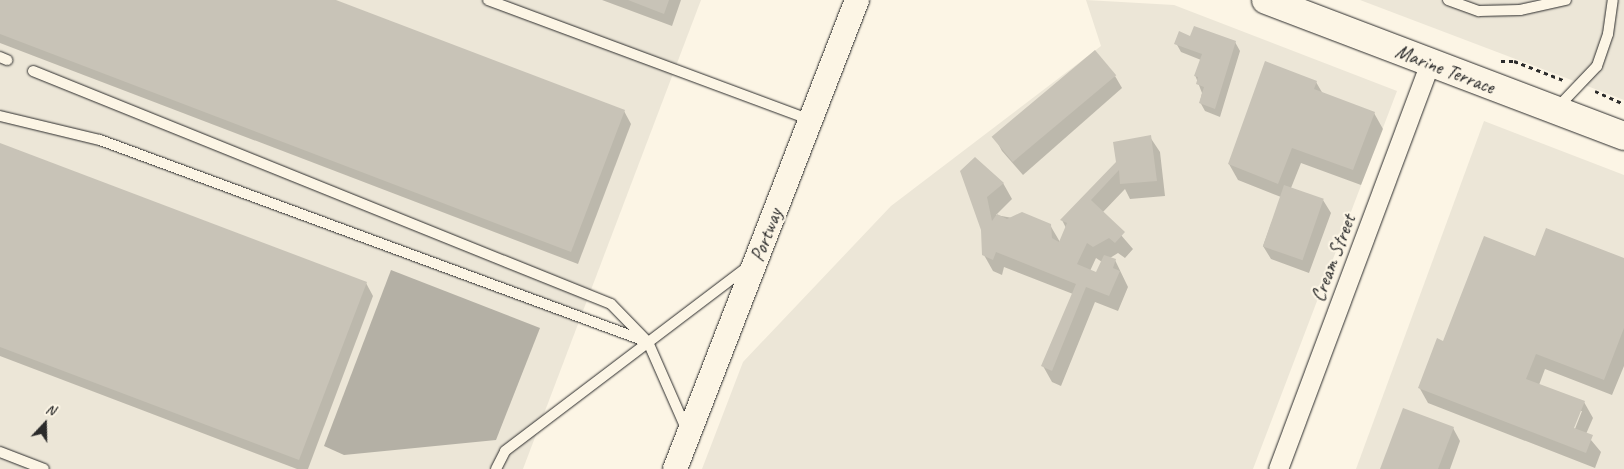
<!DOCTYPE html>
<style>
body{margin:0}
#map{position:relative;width:1624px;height:469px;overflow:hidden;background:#fcf5e5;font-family:Caveat,sans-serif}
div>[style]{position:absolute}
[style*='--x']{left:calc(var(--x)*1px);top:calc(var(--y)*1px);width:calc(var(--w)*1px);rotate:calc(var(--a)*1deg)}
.built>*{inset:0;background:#ece6d7}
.water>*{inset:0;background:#b4b0a5}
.shadow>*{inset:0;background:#0003}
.building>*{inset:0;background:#c8c3b7;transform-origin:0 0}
.path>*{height:3px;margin-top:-1.5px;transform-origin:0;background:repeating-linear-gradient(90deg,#2b2b2b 0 4px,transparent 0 8px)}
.roads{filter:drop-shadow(0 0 1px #2b2b2b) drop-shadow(0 0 1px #2b2b2b)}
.service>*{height:10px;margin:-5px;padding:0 5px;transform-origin:5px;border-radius:5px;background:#fcf5e5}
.minor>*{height:19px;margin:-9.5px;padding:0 9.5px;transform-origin:9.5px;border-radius:9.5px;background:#fcf5e5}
.tertiary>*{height:24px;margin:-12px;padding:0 12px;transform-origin:12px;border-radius:12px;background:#fcf5e5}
.secondary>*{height:28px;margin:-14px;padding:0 14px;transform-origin:14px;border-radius:14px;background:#fcf5e5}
span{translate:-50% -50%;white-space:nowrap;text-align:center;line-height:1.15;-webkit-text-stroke:4.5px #fcf5e5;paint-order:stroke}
.street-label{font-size:20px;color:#2b2b2b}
.north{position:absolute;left:20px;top:399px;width:50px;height:50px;-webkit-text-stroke:4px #fcf5e5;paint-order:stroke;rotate:21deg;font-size:14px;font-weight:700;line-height:20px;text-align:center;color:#2b2b2b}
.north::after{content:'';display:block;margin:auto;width:18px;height:22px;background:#2b2b2b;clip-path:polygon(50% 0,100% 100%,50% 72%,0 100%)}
</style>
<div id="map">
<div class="built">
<i style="clip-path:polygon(0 0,701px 0,523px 469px,0 469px)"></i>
<i style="clip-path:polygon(1086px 0,1174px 5px,1397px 91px,1253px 469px,702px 469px,743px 362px,891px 206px,1101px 46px)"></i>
<i style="clip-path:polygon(1360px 0,1624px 0,1624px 100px)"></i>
<i style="clip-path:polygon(1484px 121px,1624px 175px,1624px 469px,1356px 469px)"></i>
</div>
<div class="water">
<i style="clip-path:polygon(391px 270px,540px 328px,496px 440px,344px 455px,324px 446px)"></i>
</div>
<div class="shadow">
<i style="clip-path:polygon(0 0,332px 0,624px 111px,631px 124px,578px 264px,0 43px)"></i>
<i style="clip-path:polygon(602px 0,681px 0,672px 26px)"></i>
<i style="clip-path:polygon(1191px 37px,1235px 42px,1240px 51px,1220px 117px,1205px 111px,1200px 102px,1202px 93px,1195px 75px,1201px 60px,1181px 52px,1176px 43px)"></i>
<i style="clip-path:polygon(1115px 76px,1122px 88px,1023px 175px,1002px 151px,995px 138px)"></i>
<i style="clip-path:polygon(1316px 82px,1323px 94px,1374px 113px,1383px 129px,1361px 185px,1301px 163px,1291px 188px,1323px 200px,1331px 213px,1309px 273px,1271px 259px,1263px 246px,1281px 197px,1238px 180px,1229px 164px)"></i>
<i style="clip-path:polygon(evenodd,1150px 137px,1160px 152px,1165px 196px,1130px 199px,1125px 189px,1102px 213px,1133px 249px,1125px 258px,1118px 253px,1110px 258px,1115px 260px,1128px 287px,1118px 311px,1095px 302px,1061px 386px,1052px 382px,1043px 366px,1073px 294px,1004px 267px,1002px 275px,993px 271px,984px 255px,983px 230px,961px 171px,1003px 183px,1012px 199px,996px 215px,1050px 225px,1060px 242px,1066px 228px,1062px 220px,1150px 137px,1096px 258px,1102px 262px,1096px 274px,1090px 271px,1096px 258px)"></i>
<i style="clip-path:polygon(0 145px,366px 283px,373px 296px,308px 469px,297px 469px,0 356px)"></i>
<i style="clip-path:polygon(evenodd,1536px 258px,1624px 259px,1624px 366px,1612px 395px,1545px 369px,1539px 385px,1584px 402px,1593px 418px,1586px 434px,1601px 452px,1595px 468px,1428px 403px,1419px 387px,1444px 342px,1536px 258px,1579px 411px,1582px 411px,1573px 434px,1570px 434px,1579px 411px)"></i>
<i style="clip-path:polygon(1453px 428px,1460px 441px,1450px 469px,1382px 469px)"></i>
</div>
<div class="building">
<i style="clip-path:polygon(0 0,336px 0,625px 110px,571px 252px,0 34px)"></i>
<i style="clip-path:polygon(628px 0,669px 0,664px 14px)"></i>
<i style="clip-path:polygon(1194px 26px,1236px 41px,1215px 109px,1199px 103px,1204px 87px,1196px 84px,1198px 77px,1194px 76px,1202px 54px,1174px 44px,1179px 31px,1190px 36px)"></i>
<i style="left:1095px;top:50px;width:33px;height:135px;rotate:50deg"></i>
<i style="clip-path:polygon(1265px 61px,1317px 81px,1314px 89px,1375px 112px,1353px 170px,1292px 148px,1278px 184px,1228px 164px)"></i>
<i style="clip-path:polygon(1151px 135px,1157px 181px,1120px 184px,1119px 170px,1091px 200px,1125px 232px,1115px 243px,1109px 238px,1093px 247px,1087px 243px,1077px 264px,1096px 272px,1104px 255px,1116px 259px,1113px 268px,1120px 271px,1109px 296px,1086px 287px,1052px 371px,1041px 366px,1076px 284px,996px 252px,993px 260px,982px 255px,981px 230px,960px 171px,975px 157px,1004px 183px,987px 197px,992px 221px,997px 214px,1007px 219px,1022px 212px,1051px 224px,1052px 238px,1059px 242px,1067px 223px,1060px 220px,1116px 162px,1113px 142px)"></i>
<i style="clip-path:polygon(0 143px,367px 282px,299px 460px,0 347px)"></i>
<i style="left:1284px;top:185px;width:42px;height:65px;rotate:19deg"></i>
<i style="clip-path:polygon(1546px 228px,1624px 258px,1624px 328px,1604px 380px,1536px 354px,1526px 379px,1585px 401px,1574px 428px,1593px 435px,1586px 453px,1418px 388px,1437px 338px,1443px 341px,1484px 236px,1535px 256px)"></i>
<i style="clip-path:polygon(1403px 408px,1454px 427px,1438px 469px,1380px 469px)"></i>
</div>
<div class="path">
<i style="--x:1501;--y:61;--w:13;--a:0"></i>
<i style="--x:1514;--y:61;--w:53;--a:21.2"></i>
<i style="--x:1595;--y:91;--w:32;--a:24"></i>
</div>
<div class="roads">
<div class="service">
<i style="--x:488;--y:0;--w:344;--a:20.4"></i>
<i style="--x:1448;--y:0;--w:33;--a:20"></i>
<i style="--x:1479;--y:11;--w:41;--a:-1.4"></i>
<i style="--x:1520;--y:10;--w:47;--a:-12.3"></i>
<i style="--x:0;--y:57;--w:8;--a:23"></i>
<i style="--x:33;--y:71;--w:623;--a:21.96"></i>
<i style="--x:611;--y:304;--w:53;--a:45.8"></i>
<i style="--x:648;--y:342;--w:97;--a:66.3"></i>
<i style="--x:1557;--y:108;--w:58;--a:-46.4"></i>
<i style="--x:1597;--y:66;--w:34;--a:-71"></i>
<i style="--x:1608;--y:34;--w:34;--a:-82"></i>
<i style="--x:0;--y:116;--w:103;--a:13.5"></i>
<i style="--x:100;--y:140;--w:581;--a:20.24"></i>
<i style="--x:0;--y:452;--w:47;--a:21.1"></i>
<i style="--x:496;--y:469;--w:20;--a:-63"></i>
<i style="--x:505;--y:451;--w:306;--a:-37.2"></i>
</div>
<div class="minor">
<i style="--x:1278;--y:469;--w:434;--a:-69.5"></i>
</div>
<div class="tertiary">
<i style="--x:675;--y:469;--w:503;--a:-68.79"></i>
</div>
<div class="secondary">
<i style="--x:1266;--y:0;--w:383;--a:20.8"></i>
</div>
</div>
<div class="street-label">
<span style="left:1445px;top:69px;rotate:21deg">Marine Terrace</span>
<span style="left:766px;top:235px;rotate:-69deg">Portway</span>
<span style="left:1333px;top:258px;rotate:-69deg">Cream Street</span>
</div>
<div class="north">N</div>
</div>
